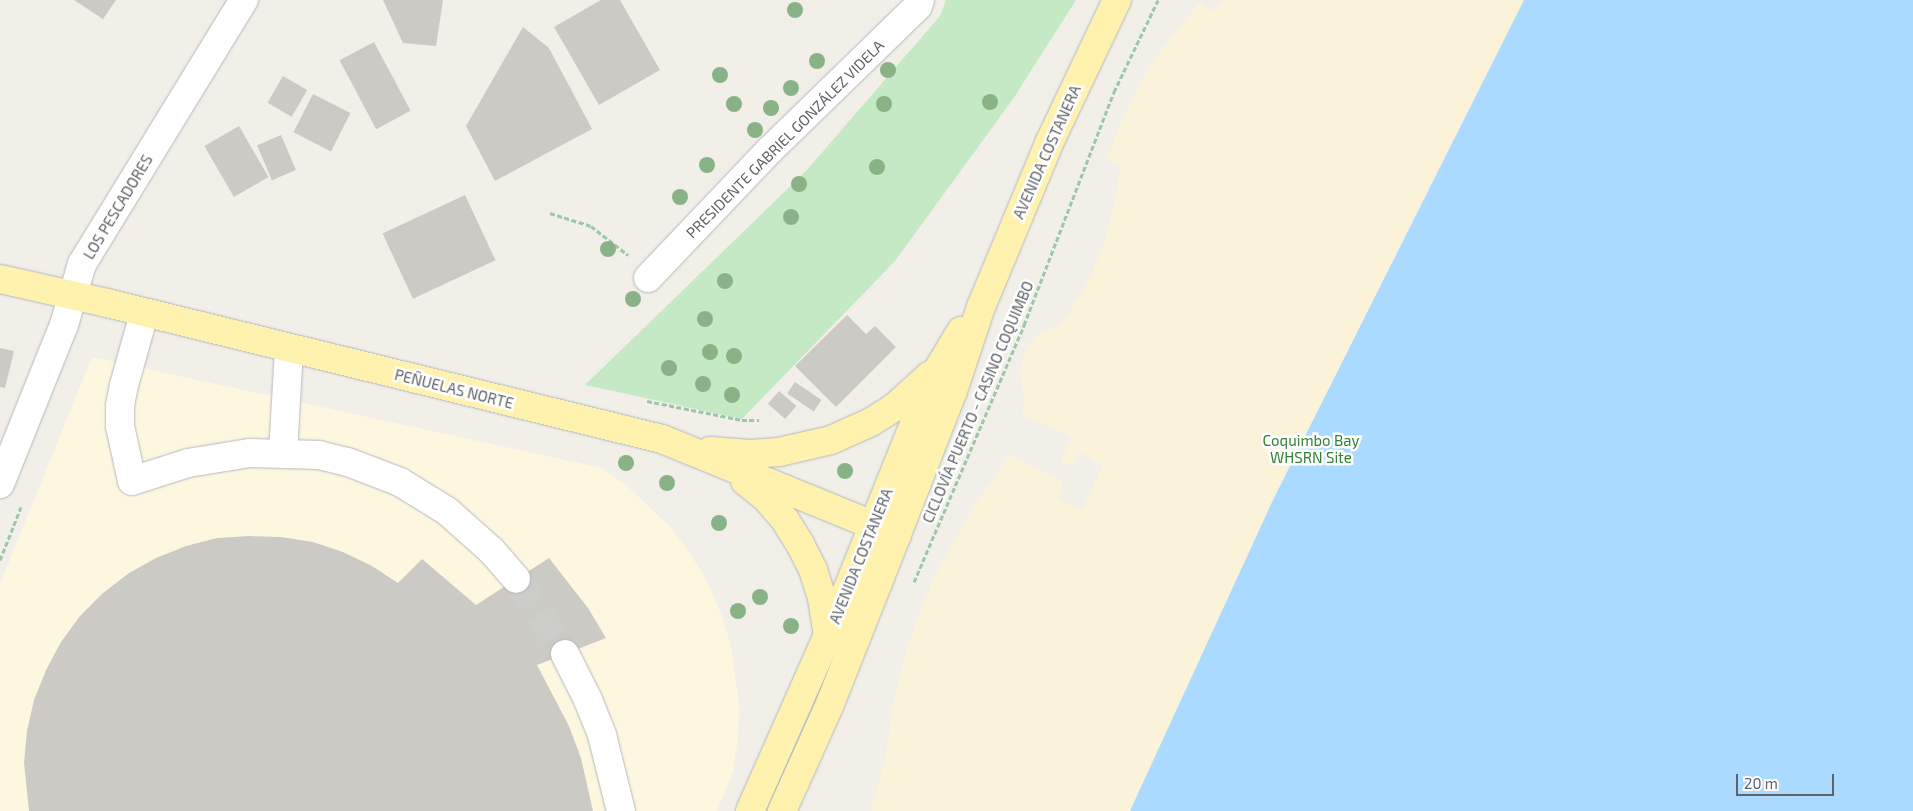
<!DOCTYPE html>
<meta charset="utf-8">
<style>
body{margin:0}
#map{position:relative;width:1913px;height:811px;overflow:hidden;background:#f1efe8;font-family:"Exo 2",sans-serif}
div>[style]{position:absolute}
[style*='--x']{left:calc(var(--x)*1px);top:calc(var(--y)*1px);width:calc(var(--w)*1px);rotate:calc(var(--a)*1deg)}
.commercial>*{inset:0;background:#fef7e0}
.green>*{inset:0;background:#c5e8c5}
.sand>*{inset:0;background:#fbf3d9}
.water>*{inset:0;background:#aadaff}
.building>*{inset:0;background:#cccac5;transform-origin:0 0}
.minor-tunnel>*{height:28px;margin-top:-14px;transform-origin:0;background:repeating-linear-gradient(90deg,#ccccc8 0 28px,transparent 0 42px)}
.path>*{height:3px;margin-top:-1.5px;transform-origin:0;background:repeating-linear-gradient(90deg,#9cc7a9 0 5px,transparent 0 7.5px)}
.roads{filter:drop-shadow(0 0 1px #b5b8bc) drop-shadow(0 0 1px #b5b8bc)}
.minor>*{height:28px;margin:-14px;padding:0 14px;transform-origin:14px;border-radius:14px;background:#fff}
.major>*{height:28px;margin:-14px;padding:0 14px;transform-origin:14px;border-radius:14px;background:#fff2af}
.trees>*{width:16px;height:16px;margin:-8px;border-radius:50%;background:#89b387}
span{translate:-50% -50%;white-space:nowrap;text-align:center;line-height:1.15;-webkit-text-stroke:5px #fff;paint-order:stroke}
.street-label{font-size:15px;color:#5f6368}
.park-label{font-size:15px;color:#348238}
.scale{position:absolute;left:1736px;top:774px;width:98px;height:22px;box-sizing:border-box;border:2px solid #5f6368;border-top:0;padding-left:6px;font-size:15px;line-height:18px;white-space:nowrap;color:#5f6368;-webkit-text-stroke:4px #fff;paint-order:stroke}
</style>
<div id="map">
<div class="commercial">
<i style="clip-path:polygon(92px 357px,602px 468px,627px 486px,671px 528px,689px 552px,705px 578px,720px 611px,731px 646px,739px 704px,738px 737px,733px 771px,717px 811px,0 811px,0 584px)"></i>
</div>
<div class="green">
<i style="clip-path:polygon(946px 0,1076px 0,1013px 99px,895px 261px,742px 419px,585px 385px,806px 171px,940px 16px)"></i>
</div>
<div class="sand">
<i style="clip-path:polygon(1225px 0,1524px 0,1273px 500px,1130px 811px,871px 811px,886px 755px,893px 708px,903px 662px,918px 616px,935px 576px,978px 499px,992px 482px,1009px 454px,1063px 482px,1057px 499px,1082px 510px,1103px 465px,1080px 452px,1071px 466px,1061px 461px,1072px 437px,1023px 415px,1024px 394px,1020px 373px,1022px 359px,1028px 346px,1037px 335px,1062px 323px,1079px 298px,1092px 272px,1104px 245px,1117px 192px,1120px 165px,1107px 159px,1122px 120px,1141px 82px,1158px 54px,1199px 3px,1213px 11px)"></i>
</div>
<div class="water">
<i style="clip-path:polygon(1524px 0,1913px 0,1913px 811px,1130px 811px,1273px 500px)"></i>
</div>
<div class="building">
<i style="clip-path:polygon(74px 0,116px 0,103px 19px)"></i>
<i style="clip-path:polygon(383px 0,443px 0,436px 46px,403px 43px)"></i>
<i style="clip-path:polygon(601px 0,620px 0,660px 70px,599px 105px,554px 27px)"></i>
<i style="clip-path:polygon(523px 27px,549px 48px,592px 129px,495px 181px,466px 126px)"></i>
<i style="left:374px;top:42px;width:78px;height:39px;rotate:62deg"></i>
<i style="left:283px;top:76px;width:28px;height:31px;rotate:30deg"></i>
<i style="left:313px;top:94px;width:42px;height:43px;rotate:27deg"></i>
<i style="left:239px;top:126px;width:59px;height:40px;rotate:60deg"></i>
<i style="left:281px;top:135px;width:38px;height:26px;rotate:67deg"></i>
<i style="left:465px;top:195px;width:72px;height:91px;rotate:65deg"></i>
<i style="clip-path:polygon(847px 315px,866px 334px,875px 326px,896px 347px,836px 407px,795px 366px)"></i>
<i style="clip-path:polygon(0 348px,14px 351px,5px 388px,0 387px)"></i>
<i style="left:795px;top:382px;width:32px;height:14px;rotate:34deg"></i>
<i style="left:779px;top:391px;width:23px;height:17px;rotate:41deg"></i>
<i style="clip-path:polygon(249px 536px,281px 537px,313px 542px,343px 552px,372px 566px,398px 583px,422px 559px,476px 605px,549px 558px,588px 608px,606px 638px,537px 665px,569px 726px,581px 758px,593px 811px,29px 811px,24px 763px,27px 731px,34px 700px,46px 670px,61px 642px,80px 616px,103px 593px,129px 573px,156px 558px,186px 546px,217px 538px)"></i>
</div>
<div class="minor-tunnel">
<i style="--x:516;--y:579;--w:90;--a:56.8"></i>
</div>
<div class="path">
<i style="--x:550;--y:213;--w:43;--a:17.6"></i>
<i style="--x:591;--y:226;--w:47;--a:38.1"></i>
<i style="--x:647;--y:401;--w:97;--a:11.3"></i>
<i style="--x:742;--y:420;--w:17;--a:0"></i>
<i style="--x:0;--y:560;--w:57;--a:-68.4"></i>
<i style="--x:914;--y:582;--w:280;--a:-66.8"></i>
<i style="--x:1024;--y:325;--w:250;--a:-68.9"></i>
<i style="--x:1114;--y:92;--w:102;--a:-64.4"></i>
</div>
<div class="roads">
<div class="minor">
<i style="--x:648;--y:278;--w:177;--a:-46.4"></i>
<i style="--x:770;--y:150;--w:206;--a:-44.2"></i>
<i style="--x:918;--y:6;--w:6;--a:-72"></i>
<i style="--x:144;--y:314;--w:74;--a:105.7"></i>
<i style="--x:124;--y:385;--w:21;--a:101"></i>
<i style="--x:120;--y:406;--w:20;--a:90"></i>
<i style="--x:120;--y:426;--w:56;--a:77.7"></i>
<i style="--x:132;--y:481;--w:59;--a:-17.8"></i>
<i style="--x:188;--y:463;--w:63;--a:-9.2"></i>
<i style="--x:250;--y:453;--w:69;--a:1.7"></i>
<i style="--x:319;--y:455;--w:30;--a:14"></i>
<i style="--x:348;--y:462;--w:56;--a:21"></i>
<i style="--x:400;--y:482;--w:55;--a:31.7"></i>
<i style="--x:447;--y:511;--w:59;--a:41.6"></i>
<i style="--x:491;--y:550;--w:38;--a:49"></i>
<i style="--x:283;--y:453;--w:104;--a:-86.7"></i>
<i style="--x:0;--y:484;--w:171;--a:-68.1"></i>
<i style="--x:64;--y:325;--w:64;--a:-73.6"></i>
<i style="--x:82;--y:264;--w:310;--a:-58.5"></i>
<i style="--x:565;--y:654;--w:51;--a:63.4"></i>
<i style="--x:588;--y:700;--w:38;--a:68"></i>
<i style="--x:602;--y:735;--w:78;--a:76"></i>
</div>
<div class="major">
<i style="--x:0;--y:279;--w:110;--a:12.6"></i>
<i style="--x:107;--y:303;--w:571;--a:13.77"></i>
<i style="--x:662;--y:439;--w:254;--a:22.2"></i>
<i style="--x:710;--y:451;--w:40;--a:4.3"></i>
<i style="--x:750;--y:454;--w:29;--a:-4"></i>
<i style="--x:779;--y:452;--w:53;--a:-13"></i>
<i style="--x:831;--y:440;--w:44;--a:-24.2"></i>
<i style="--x:871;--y:422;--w:28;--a:-32"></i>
<i style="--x:895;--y:407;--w:47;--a:-42.4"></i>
<i style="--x:745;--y:481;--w:27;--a:39"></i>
<i style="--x:766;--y:498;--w:29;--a:49"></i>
<i style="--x:785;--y:520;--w:28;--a:58"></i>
<i style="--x:800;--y:544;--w:29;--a:63"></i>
<i style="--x:813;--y:570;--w:29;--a:72"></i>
<i style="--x:822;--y:598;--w:37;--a:81"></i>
<i style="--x:750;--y:811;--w:222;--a:-66.1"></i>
<i style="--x:840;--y:608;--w:227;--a:-68.1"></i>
<i style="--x:925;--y:397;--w:34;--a:-64"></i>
<i style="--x:940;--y:366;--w:41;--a:-59"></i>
<i style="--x:782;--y:811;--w:117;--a:-65.8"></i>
<i style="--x:830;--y:704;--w:130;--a:-68.4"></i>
<i style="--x:878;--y:583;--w:206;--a:-68.7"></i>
<i style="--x:953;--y:391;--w:89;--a:-71.6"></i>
<i style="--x:981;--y:307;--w:180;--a:-67.4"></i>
<i style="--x:1050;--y:141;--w:156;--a:-64.6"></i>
</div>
</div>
<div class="trees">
<i style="left:795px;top:10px"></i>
<i style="left:817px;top:61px"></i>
<i style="left:888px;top:70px"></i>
<i style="left:720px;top:75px"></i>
<i style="left:791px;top:88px"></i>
<i style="left:990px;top:102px"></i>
<i style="left:734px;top:104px"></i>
<i style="left:884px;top:104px"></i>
<i style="left:771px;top:108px"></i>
<i style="left:755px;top:130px"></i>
<i style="left:707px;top:165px"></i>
<i style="left:877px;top:167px"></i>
<i style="left:799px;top:184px"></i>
<i style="left:680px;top:197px"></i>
<i style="left:791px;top:217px"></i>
<i style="left:608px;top:249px"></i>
<i style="left:725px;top:281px"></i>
<i style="left:633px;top:299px"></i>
<i style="left:705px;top:319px"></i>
<i style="left:710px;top:352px"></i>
<i style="left:734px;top:356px"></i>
<i style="left:669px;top:368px"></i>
<i style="left:703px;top:384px"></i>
<i style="left:732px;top:395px"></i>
<i style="left:626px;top:463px"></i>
<i style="left:845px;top:471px"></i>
<i style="left:667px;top:483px"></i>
<i style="left:719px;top:523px"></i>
<i style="left:760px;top:597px"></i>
<i style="left:738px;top:611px"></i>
<i style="left:791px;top:626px"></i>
</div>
<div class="street-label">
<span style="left:785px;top:139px;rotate:-45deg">PRESIDENTE GABRIEL GONZÁLEZ VIDELA</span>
<span style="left:1047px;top:152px;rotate:-66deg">AVENIDA COSTANERA</span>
<span style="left:118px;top:207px;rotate:-59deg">LOS PESCADORES</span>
<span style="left:454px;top:389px;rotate:14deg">PEÑUELAS NORTE</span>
<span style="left:978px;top:402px;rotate:-67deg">CICLOVÍA PUERTO - CASINO COQUIMBO</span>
<span style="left:861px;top:556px;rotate:-68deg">AVENIDA COSTANERA</span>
</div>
<div class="park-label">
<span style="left:1311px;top:449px">Coquimbo Bay<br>WHSRN Site</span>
</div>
<div class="scale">20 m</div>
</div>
